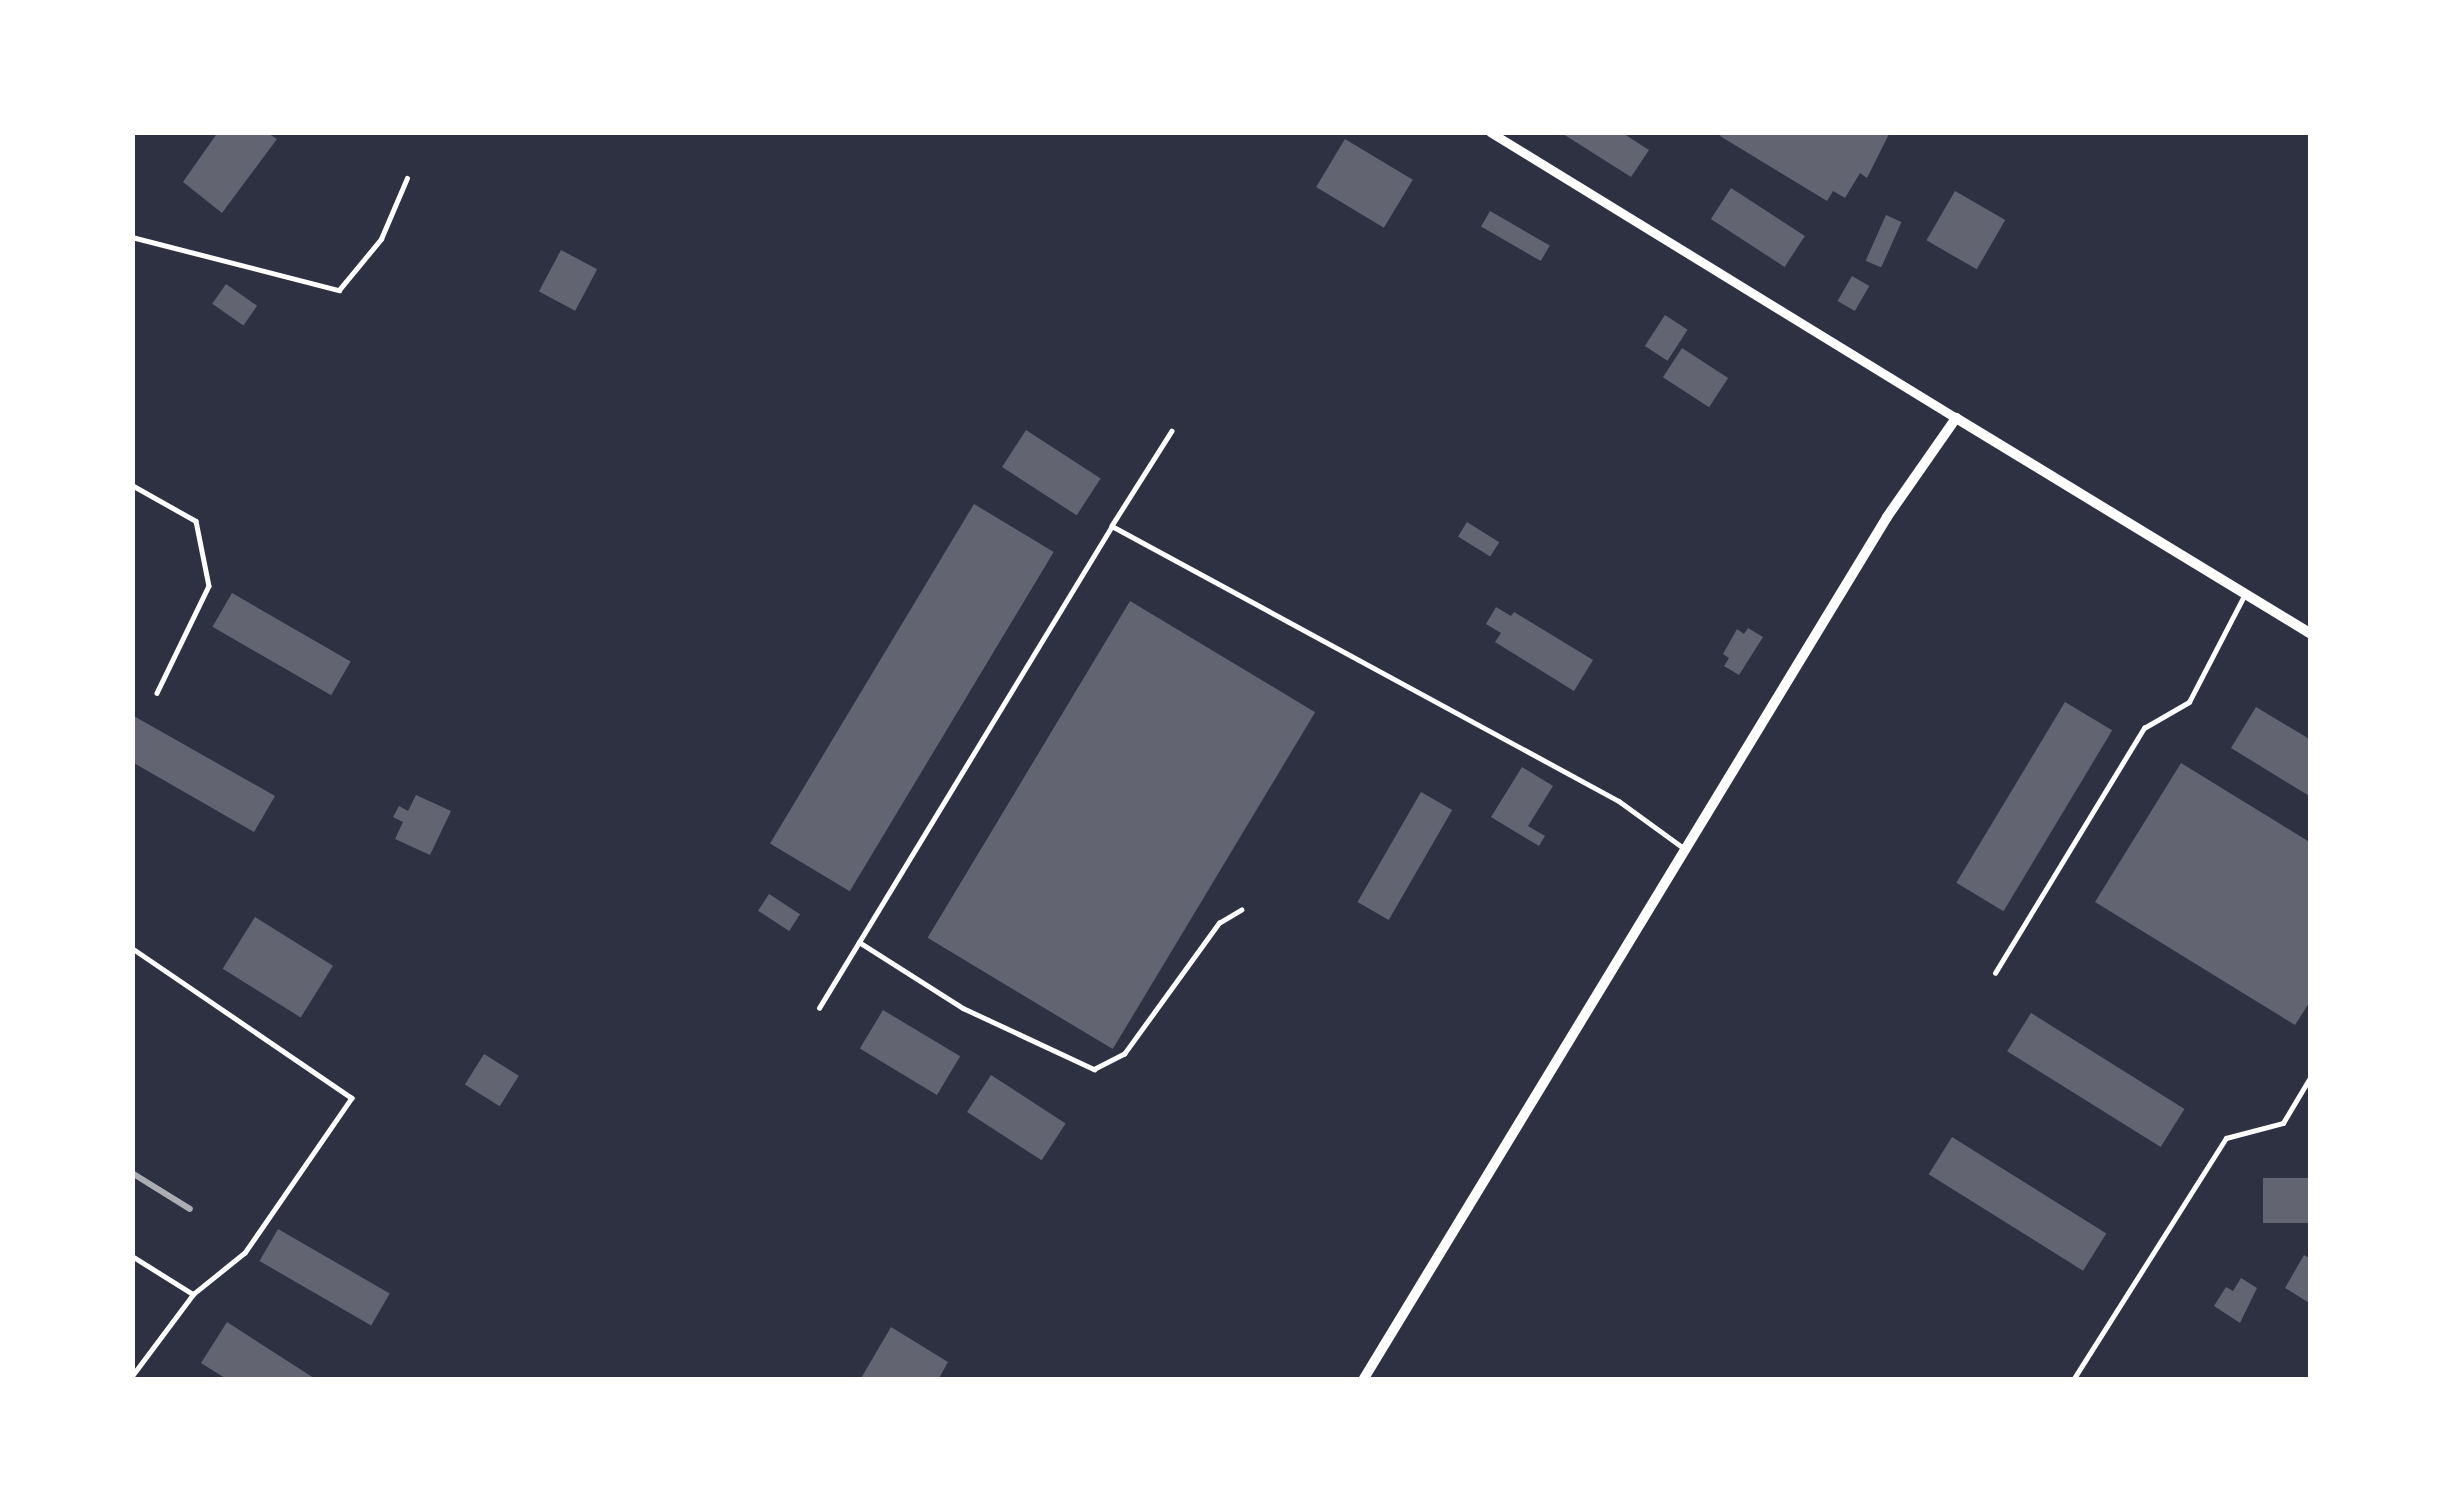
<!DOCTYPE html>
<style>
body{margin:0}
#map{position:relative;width:2443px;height:1512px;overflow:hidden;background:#2d3142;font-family:Arial,sans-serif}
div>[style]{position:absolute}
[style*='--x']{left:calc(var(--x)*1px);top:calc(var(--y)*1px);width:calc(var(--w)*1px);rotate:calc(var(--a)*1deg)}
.building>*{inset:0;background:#626471;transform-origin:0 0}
.service>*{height:4.5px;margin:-2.25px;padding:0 2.25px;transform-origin:2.25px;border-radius:2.25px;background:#fff}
.minor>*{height:9px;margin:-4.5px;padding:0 4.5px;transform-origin:4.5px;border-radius:4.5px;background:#fff}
.tertiary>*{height:10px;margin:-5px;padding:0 5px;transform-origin:5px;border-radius:5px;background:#fff}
.rail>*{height:6px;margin:-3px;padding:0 3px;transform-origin:3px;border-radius:3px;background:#abadb3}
span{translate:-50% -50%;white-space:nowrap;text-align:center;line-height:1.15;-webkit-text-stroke:10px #fff;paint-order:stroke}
.frame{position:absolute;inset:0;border:135px solid #fff;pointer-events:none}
</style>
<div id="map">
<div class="building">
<i style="clip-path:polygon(218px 132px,266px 132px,277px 139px,222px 213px,183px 182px)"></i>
<i style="clip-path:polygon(1560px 132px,1621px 132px,1649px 150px,1631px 177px)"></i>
<i style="clip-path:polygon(1722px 132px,1890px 132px,1867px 178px,1860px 173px,1845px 198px,1833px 191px,1827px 201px,1720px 136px)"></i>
<i style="left:1345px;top:139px;width:79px;height:56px;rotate:31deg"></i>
<i style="left:1731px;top:188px;width:88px;height:37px;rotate:33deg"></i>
<i style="left:1955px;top:191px;width:58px;height:57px;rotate:30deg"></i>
<i style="left:1490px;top:211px;width:69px;height:18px;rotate:30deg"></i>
<i style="left:1886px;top:215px;width:17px;height:50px;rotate:24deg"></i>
<i style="left:561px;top:250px;width:41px;height:47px;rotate:28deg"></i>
<i style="left:1852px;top:276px;width:20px;height:29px;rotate:30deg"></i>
<i style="left:226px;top:284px;width:38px;height:24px;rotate:35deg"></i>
<i style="left:1665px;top:315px;width:27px;height:37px;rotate:33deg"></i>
<i style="left:1682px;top:348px;width:55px;height:35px;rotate:33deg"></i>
<i style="left:1026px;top:430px;width:89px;height:44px;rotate:33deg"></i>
<i style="left:974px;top:504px;width:93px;height:396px;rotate:31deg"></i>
<i style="left:1467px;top:522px;width:38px;height:17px;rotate:32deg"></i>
<i style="left:232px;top:593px;width:137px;height:39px;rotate:30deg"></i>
<i style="left:1130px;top:601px;width:216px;height:393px;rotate:31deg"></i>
<i style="clip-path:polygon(1496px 607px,1511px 616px,1514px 612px,1593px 660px,1574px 691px,1495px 642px,1501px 633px,1486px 624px)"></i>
<i style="clip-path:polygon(1748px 628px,1763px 637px,1739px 675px,1724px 666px,1729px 658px,1723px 654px,1737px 629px,1744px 634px)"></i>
<i style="left:2065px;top:702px;width:55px;height:211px;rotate:31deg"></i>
<i style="clip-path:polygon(2256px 707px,2311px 740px,2311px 797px,2231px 748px)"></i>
<i style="clip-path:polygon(132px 715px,275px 796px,254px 832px,132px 762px)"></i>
<i style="clip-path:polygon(2181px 763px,2311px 843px,2311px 1000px,2295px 1025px,2095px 902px)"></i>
<i style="clip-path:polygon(1522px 767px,1553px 786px,1528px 826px,1545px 836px,1539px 846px,1491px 817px)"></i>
<i style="left:1421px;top:792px;width:36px;height:127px;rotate:30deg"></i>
<i style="clip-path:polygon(416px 795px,451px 811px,430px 855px,395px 839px,403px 822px,393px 817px,399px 806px,408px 811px)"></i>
<i style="left:769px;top:894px;width:37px;height:20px;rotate:33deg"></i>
<i style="left:255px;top:917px;width:92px;height:61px;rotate:32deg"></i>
<i style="left:883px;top:1010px;width:90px;height:45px;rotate:31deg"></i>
<i style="left:2031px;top:1013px;width:181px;height:45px;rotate:32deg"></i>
<i style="left:484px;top:1054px;width:41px;height:36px;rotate:32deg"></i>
<i style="left:991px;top:1075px;width:89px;height:44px;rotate:33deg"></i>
<i style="left:1952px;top:1137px;width:182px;height:44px;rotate:32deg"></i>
<i style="left:2311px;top:1178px;width:45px;height:48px;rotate:90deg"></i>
<i style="left:278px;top:1229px;width:129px;height:37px;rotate:30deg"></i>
<i style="clip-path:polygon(2304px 1255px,2311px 1259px,2311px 1304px,2285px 1288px)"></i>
<i style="clip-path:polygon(2241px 1278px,2257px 1288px,2240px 1323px,2214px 1306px,2226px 1287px,2233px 1291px)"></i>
<i style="clip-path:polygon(227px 1322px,317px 1380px,228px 1380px,201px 1363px)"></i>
<i style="clip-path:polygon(891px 1327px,948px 1362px,938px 1380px,860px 1380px)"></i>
</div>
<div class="service">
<i style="--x:132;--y:237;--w:214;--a:14.4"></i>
<i style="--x:339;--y:290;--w:66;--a:-50.5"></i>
<i style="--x:381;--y:239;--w:66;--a:-66.9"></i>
<i style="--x:1172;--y:431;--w:112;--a:122.3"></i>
<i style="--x:1112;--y:526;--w:577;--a:28.48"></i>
<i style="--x:1619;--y:801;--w:82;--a:36"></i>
<i style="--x:132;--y:485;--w:73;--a:29.4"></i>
<i style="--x:196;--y:521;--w:66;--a:78.7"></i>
<i style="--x:209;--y:586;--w:119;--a:115.9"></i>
<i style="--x:859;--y:942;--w:123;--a:32.4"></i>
<i style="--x:963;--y:1008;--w:145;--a:25"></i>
<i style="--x:1094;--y:1069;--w:34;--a:-27"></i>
<i style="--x:1124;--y:1054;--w:162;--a:-54.1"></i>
<i style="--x:1219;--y:923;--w:26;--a:-31"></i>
<i style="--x:132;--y:948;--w:266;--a:34.3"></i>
<i style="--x:352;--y:1098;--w:188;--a:124.6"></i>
<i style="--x:245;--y:1253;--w:65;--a:141.2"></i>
<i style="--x:194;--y:1294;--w:104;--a:126.8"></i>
<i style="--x:1995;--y:973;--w:287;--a:-58.7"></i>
<i style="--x:2144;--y:728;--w:52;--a:-30"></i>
<i style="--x:2189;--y:702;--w:122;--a:-62.6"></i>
<i style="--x:819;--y:1008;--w:564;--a:-58.71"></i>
<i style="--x:132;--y:1256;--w:72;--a:31.9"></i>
<i style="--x:2073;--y:1380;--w:286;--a:-57.7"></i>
<i style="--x:2226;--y:1138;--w:59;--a:-14.7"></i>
<i style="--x:2283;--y:1123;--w:55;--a:-59.2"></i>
</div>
<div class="minor">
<i style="--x:1490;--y:132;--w:547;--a:31.54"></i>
</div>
<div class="tertiary">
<i style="--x:1363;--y:1380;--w:1010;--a:-58.73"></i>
<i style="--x:1887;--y:517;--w:121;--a:-55.1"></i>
<i style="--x:1956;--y:418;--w:416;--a:31.3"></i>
</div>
<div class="rail">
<i style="--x:132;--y:1173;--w:68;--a:31.8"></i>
</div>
<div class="frame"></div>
</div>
